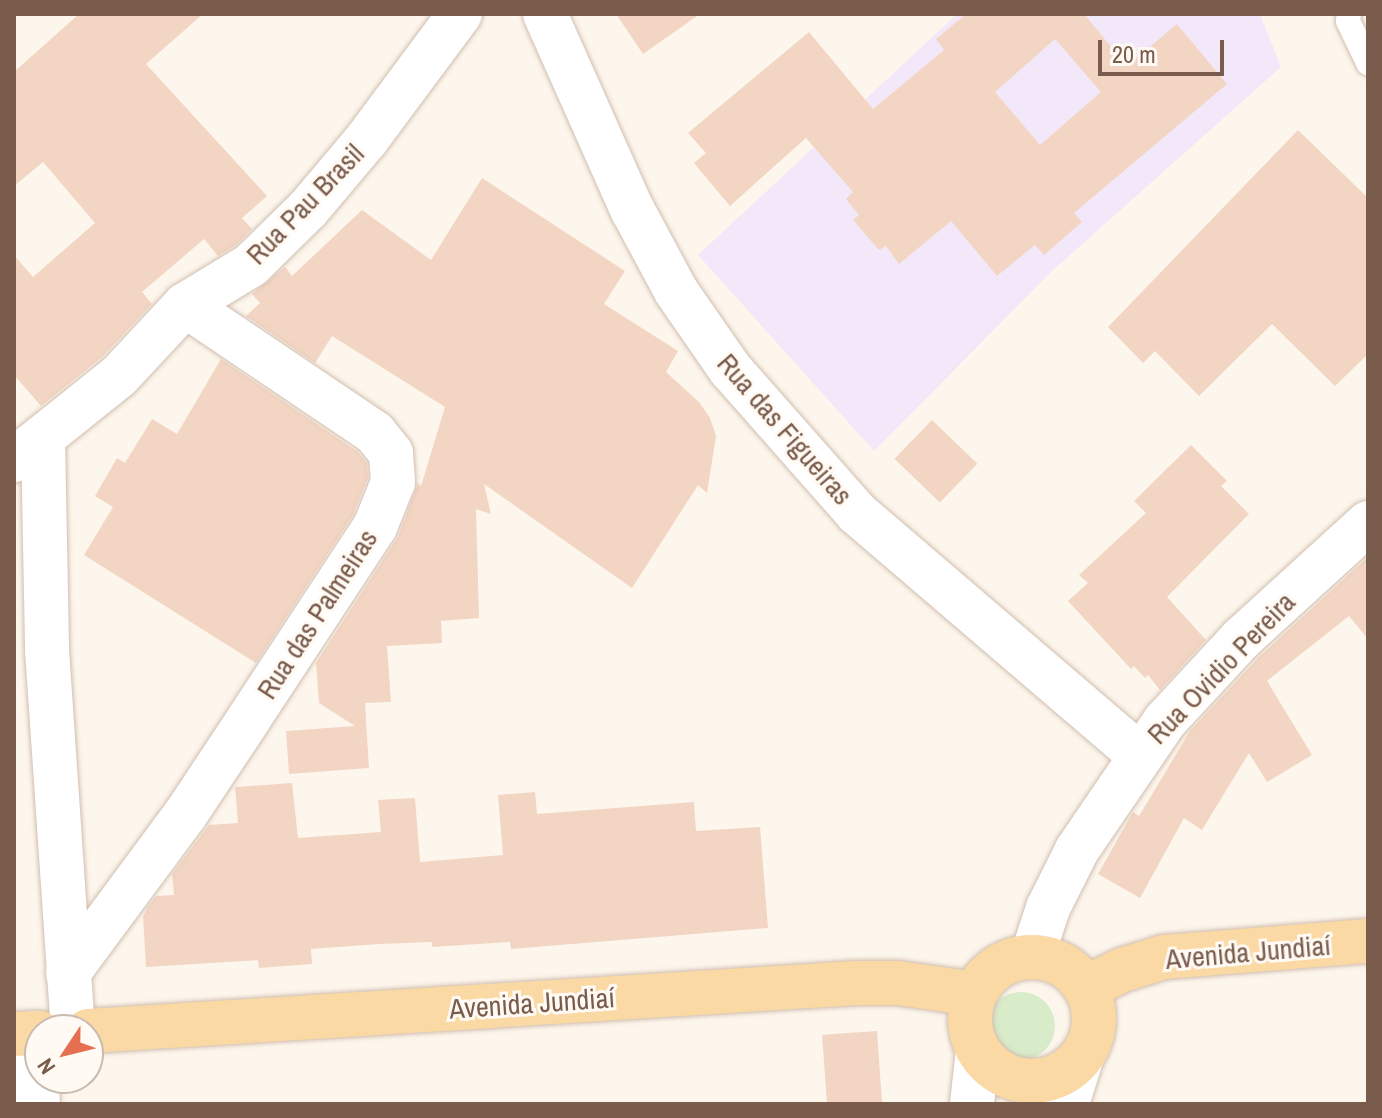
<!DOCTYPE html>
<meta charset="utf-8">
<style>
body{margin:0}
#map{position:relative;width:1382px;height:1118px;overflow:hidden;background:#fdf6ec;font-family:"Archivo Narrow",sans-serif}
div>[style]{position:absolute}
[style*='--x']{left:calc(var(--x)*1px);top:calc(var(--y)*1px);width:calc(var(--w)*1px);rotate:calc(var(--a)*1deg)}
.education>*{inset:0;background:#f3e8fa}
.green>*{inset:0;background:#d8ecc9}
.round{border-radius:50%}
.building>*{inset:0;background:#f3d5c3;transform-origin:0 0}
.roads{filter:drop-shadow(0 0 2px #d1beb0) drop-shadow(0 0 2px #d1beb0)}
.service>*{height:24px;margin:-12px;padding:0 12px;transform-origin:12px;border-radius:12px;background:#fff}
.minor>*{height:44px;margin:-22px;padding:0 22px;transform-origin:22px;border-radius:22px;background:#fff}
.tertiary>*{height:44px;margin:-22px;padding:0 22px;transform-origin:22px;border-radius:22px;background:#fff}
.primary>*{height:44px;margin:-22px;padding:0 22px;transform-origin:22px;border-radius:22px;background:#fbd9a5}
.primary>.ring{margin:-22px;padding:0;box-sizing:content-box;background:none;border:44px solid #fbd9a5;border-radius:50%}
span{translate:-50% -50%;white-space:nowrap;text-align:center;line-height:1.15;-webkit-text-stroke:6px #fffaf3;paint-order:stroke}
.street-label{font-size:28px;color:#7a5c4d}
.frame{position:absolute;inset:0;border:16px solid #7a5c4d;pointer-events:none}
.north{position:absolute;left:24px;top:1014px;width:80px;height:80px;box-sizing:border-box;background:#fffaf3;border:2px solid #cabbb1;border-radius:50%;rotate:235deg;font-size:22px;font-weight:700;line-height:32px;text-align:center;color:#7a5c4d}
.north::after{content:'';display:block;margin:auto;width:28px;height:36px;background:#e76f51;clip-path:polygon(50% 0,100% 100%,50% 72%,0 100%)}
.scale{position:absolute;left:1098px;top:40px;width:126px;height:36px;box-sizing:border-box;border:4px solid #7a5c4d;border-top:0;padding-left:10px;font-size:24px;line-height:28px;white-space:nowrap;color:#7a5c4d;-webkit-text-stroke:6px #fffaf3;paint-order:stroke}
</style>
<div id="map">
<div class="education">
<i style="clip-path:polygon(957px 14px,1260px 14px,1281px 67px,1052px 271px,874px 451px,698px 255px)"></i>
</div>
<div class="green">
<i class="round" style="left:987px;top:992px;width:68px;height:68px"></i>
</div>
<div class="building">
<i style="clip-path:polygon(79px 14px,203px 14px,146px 64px,267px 196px,242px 218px,252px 229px,236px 245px,218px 256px,204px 239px,142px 292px,152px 304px,102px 357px,41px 406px,14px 375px,14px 255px,33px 277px,95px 223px,43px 162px,14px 186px,14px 72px)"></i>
<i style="clip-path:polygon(616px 14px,700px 14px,643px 54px)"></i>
<i style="clip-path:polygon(evenodd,966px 14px,1084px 14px,1127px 66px,1177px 24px,1227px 84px,1074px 213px,1082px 222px,1044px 255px,1035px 245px,997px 276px,951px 221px,899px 264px,886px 246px,879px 250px,853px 220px,859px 215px,846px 199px,853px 192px,806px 138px,730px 206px,694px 163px,706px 153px,688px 133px,809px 32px,873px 109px,944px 50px,936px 39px,966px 14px,1055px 39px,1101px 92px,1040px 145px,995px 92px,1055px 39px)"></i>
<i style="clip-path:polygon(1298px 130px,1368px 198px,1368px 354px,1335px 386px,1272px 324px,1199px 396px,1155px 351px,1143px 363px,1108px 327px)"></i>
<i style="clip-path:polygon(482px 178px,625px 271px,604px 304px,678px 351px,666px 372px,699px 402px,710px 418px,716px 436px,707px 493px,698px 485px,632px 588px,484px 484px,491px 514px,476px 509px,479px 618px,441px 621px,442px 643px,387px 646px,391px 702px,365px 703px,369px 768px,289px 774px,286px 731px,355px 726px,319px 703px,316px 663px,398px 537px,418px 483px,421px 486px,445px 407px,332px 336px,315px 363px,246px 316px,260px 303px,252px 294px,285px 267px,292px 276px,362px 210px,431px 260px)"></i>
<i style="clip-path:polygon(221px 359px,358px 452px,367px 463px,368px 478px,353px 515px,256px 663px,84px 555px,113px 507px,95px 496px,117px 458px,125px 463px,152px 419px,177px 434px)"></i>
<i style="left:932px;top:420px;width:63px;height:54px;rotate:44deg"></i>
<i style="clip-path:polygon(1191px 445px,1227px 481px,1221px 486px,1249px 514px,1167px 597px,1206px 640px,1160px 690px,1148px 675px,1145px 678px,1134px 666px,1131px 669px,1068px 601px,1088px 583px,1079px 575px,1146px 513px,1134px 501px)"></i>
<i style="clip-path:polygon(1368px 557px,1368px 639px,1349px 616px,1267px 681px,1312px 755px,1267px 782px,1249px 753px,1202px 830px,1184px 818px,1140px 898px,1098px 874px,1133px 812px,1139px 816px,1190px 731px,1259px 657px)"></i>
<i style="clip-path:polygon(292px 783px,298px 838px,381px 832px,378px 800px,415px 798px,420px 862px,503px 855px,498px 795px,535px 792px,537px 814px,694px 802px,696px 831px,760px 827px,768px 928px,511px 949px,510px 942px,432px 947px,432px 942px,379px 944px,311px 949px,312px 964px,259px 968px,258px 960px,146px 967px,143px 917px,147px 908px,156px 896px,174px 895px,172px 874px,209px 825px,238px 823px,235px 787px)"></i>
<i style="left:877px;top:1031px;width:73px;height:55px;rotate:86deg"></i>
</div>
<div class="roads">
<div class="service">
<i style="--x:1349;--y:14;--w:7;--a:98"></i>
<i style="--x:1348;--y:21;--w:47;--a:64.5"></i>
</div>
<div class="minor">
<i style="--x:545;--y:14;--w:214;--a:66"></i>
<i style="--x:632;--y:209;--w:93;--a:61.8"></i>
<i style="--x:676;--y:291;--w:95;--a:55.3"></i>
<i style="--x:730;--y:369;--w:192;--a:48.6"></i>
<i style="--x:857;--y:513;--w:372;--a:40.6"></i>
<i style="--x:43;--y:437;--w:213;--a:88.9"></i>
<i style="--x:47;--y:650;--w:381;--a:86.1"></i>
<i style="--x:14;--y:460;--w:134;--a:-38.7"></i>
<i style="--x:119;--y:376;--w:97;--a:-47.1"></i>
<i style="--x:185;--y:305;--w:77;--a:-31.2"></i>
<i style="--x:251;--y:265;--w:80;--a:-44.5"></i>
<i style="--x:308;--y:209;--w:92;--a:-49.9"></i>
<i style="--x:367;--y:139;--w:156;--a:-53.4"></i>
<i style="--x:68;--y:973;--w:197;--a:-53.5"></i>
<i style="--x:185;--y:815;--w:114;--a:-56.4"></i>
<i style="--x:248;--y:720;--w:231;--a:-56.7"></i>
<i style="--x:375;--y:527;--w:48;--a:-68.2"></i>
<i style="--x:393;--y:482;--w:29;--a:-94"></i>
<i style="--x:391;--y:453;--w:26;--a:-129"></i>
<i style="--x:375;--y:433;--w:229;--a:-146"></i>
<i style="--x:34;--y:1033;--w:71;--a:86.8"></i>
</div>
<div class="tertiary">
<i style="--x:1032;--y:957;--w:52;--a:-71.9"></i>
<i style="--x:1048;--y:908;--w:65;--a:-63.4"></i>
<i style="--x:1077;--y:850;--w:156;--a:-55.7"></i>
<i style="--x:1165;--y:721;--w:112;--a:-47.2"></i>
<i style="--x:1241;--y:639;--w:172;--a:-42.4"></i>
<i style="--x:972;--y:1104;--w:54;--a:-83.7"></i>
<i style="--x:1067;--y:1104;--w:50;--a:-72.6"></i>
</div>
<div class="primary">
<i class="ring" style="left:970px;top:957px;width:80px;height:80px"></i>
<i style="--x:1086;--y:988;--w:40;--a:-26.6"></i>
<i style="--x:1122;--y:970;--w:44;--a:-17.2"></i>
<i style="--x:1164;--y:957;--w:205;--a:-4.5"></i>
<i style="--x:88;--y:1031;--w:770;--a:-3.57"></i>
<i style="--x:857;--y:983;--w:41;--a:0"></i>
<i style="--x:898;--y:983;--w:78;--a:8.1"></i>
<i style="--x:14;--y:1034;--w:26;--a:-2"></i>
</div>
</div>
<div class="street-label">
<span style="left:305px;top:204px;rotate:-46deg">Rua Pau Brasil</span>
<span style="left:785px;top:429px;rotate:49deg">Rua das Figueiras</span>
<span style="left:317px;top:614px;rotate:-57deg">Rua das Palmeiras</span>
<span style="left:1221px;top:668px;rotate:-46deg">Rua Ovidio Pereira</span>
<span style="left:1248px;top:952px;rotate:-5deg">Avenida Jundiaí</span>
<span style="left:532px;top:1003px;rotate:-4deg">Avenida Jundiaí</span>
</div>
<div class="frame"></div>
<div class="north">N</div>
<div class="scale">20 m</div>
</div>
